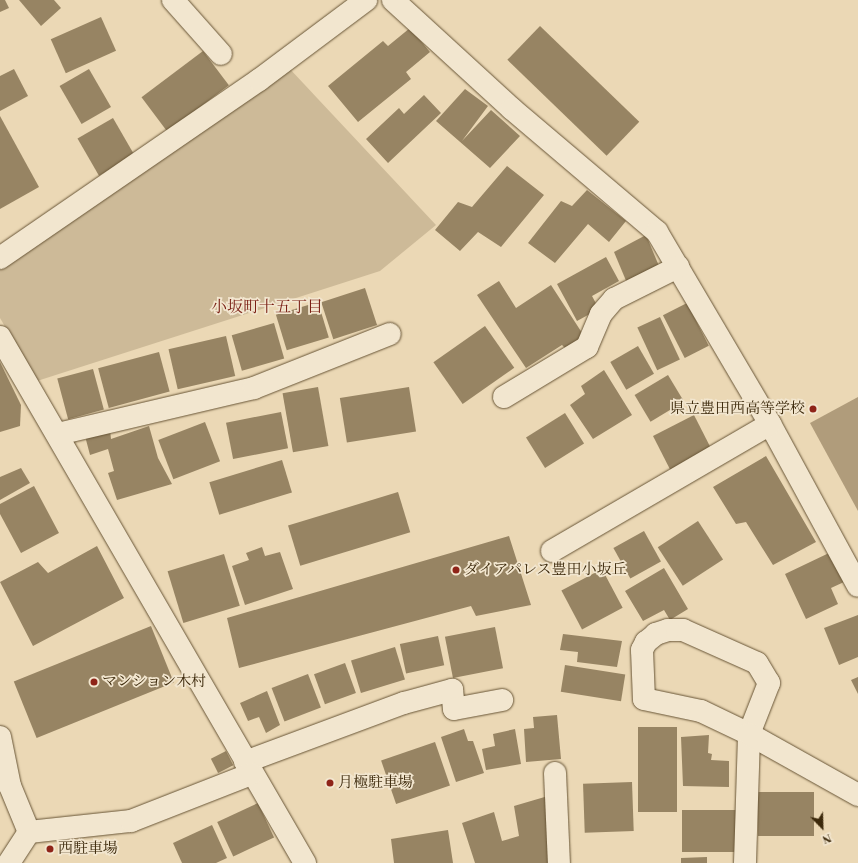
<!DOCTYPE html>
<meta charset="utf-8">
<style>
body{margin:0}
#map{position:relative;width:858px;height:863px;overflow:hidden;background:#ebd8b5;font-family:"Libre Bodoni","Noto Serif JP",serif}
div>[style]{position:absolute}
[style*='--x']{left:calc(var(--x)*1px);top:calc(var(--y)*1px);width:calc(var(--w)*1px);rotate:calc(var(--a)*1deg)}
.green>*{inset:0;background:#cdba98}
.water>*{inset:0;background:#b09c7b}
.building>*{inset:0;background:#978463;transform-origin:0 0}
.roads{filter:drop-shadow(0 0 1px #685536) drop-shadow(0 0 1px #685536)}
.minor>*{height:22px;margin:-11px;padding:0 11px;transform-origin:11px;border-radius:11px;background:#f2e6cf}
.dots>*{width:11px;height:11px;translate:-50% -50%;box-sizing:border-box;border:2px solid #f2e6cf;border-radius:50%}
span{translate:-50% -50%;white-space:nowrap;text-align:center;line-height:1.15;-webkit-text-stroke:3.5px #f2e6cf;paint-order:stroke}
.poi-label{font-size:15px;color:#3c290b}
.right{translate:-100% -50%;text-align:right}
.left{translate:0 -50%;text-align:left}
.neighbourhood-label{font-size:16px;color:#7a1f14}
.north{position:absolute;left:802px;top:807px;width:40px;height:40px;-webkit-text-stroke:3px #f2e6cf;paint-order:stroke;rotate:157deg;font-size:11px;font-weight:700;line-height:16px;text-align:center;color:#3c290b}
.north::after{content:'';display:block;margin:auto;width:14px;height:18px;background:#3c290b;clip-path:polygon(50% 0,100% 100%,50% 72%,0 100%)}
</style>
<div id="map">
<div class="green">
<i style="clip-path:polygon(289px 68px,436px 225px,380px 271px,37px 381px,0 318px,0 268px)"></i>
</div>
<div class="water">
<i style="clip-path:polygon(858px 397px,858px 511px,810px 423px)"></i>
</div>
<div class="building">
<i style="clip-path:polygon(0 0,5px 0,9px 8px,0 12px)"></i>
<i style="clip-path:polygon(19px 0,54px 0,61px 8px,41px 26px)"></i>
<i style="left:101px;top:17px;width:37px;height:55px;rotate:66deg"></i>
<i style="left:540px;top:26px;width:138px;height:47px;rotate:44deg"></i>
<i style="clip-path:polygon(410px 28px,430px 52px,406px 72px,411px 79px,358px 122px,328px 86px,383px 41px,388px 46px)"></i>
<i style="left:203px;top:51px;width:43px;height:77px;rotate:53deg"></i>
<i style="clip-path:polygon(14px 69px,28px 96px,0 111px,0 76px)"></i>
<i style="left:89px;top:69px;width:44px;height:34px;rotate:60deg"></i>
<i style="clip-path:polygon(465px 89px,488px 106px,462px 141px,491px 110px,520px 136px,490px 168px,436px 121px)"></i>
<i style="clip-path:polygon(424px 95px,441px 113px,388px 163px,366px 139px,399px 108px,404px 114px)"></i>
<i style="clip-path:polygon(0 116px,39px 187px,0 209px)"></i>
<i style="left:113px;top:118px;width:43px;height:41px;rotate:60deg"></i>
<i style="clip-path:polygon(507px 166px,544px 195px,501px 247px,478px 232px,460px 251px,435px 230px,458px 202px,472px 207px)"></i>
<i style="clip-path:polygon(587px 190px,626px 221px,609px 242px,588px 224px,555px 263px,528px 243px,561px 201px,572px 206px)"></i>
<i style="clip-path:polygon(646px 235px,659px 266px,627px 283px,614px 252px)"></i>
<i style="clip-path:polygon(606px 257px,619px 281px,592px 296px,599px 309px,577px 321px,557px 284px)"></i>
<i style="clip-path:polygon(499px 281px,516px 308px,551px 285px,586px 339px,568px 351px,562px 345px,526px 368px,477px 295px)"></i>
<i style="left:365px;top:288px;width:39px;height:46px;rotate:72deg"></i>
<i style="left:318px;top:302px;width:37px;height:44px;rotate:73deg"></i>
<i style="left:687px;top:303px;width:48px;height:27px;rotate:63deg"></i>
<i style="left:660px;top:317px;width:47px;height:25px;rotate:65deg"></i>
<i style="left:274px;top:323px;width:37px;height:44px;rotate:74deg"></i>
<i style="left:485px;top:326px;width:51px;height:63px;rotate:55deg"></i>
<i style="left:226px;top:336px;width:41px;height:59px;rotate:77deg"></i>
<i style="left:638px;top:346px;width:32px;height:32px;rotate:60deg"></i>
<i style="left:159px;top:352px;width:41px;height:63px;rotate:75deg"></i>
<i style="clip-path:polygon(0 362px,21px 405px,20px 426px,0 432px)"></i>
<i style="left:93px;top:369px;width:42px;height:37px;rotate:75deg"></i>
<i style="clip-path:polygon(604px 370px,632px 415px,593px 439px,570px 405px,585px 394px,581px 386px)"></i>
<i style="left:668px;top:375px;width:31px;height:39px;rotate:59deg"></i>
<i style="left:318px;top:387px;width:60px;height:36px;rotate:80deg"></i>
<i style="left:409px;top:387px;width:45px;height:70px;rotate:81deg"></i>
<i style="left:281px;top:412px;width:37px;height:56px;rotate:79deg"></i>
<i style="left:565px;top:413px;width:36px;height:46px;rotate:58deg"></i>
<i style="left:694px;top:415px;width:39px;height:46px;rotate:63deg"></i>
<i style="left:205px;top:422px;width:42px;height:50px;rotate:69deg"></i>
<i style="clip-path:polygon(149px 426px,158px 458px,172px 484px,117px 500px,108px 473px,114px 471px,108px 449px,90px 455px,85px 436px,110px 430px,111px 439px)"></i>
<i style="clip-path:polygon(766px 456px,816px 542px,773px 565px,746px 522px,736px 524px,713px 487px)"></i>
<i style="left:282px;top:460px;width:34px;height:76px;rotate:73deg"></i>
<i style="clip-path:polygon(21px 468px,30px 483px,0 500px,0 477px)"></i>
<i style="clip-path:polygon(34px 486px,59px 533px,21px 553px,0 514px,0 504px)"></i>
<i style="left:398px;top:492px;width:42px;height:115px;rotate:73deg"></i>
<i style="left:698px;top:521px;width:46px;height:48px;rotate:57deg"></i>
<i style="left:644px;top:531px;width:35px;height:35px;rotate:61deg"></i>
<i style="clip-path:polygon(509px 536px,531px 605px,476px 616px,471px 606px,239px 668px,227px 618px)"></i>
<i style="clip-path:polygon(97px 546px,124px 598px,33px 646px,0 582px,38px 562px,48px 573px)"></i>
<i style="clip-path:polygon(262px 547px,265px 556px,280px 552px,293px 589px,245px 605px,232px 566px,249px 560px,246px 553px)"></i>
<i style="clip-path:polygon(829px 553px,844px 582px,831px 588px,838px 604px,806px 619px,785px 574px)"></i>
<i style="left:224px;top:554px;width:54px;height:59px;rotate:73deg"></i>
<i style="clip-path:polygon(664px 568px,688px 609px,670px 620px,664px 610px,643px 621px,625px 591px)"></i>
<i style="left:602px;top:569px;width:44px;height:46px;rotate:62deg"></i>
<i style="clip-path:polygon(858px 615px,858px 657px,839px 665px,824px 628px)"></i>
<i style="left:151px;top:626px;width:61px;height:148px;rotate:68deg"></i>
<i style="left:495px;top:627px;width:42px;height:51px;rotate:79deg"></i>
<i style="clip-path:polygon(563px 634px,622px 641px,617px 667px,577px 662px,578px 652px,560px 650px)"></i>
<i style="left:438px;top:636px;width:30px;height:39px;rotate:78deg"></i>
<i style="left:395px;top:647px;width:34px;height:46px;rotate:73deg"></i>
<i style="left:345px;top:663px;width:32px;height:33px;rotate:70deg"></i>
<i style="left:565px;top:665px;width:61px;height:27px;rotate:9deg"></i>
<i style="left:308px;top:674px;width:36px;height:39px;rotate:69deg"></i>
<i style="clip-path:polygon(858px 677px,858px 694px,851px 680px)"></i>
<i style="clip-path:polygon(267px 691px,280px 725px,266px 733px,259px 717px,248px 721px,240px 703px)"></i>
<i style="clip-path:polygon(557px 715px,561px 759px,526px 762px,524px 729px,534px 728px,533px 717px)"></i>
<i style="left:638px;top:727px;width:39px;height:85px"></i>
<i style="clip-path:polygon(464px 729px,468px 741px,473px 741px,484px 773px,456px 782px,441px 737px)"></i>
<i style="clip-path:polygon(515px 729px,521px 764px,486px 770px,482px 749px,495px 746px,493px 734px)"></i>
<i style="clip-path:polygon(709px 735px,708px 753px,712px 754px,711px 760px,729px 761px,729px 787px,683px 786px,681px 737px)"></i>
<i style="left:435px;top:742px;width:46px;height:57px;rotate:71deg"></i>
<i style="left:226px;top:751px;width:16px;height:17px;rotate:63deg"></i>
<i style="left:632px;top:782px;width:49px;height:49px;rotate:88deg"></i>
<i style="left:814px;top:792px;width:44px;height:56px;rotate:90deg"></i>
<i style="clip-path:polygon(548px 796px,552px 863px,475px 863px,462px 823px,494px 812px,502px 841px,519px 836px,514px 806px)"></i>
<i style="left:258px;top:803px;width:38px;height:45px;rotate:65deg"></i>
<i style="left:737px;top:810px;width:42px;height:55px;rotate:90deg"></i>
<i style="clip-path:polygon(212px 825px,227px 858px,216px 863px,182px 863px,173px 843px)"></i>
<i style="clip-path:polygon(448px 830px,453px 863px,394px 863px,391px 839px)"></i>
<i style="clip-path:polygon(707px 857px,707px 863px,681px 863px,681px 858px)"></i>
</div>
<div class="roads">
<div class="minor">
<i style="--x:173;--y:0;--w:72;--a:48.4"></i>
<i style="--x:393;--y:0;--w:161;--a:42.5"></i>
<i style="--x:512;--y:109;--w:190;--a:40.3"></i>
<i style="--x:657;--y:232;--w:223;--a:59.5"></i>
<i style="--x:770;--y:424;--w:184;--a:61.5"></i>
<i style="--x:0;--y:258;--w:314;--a:-34.5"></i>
<i style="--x:259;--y:80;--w:134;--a:-36.8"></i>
<i style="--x:0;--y:337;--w:608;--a:59.89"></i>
<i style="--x:504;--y:397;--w:97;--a:-31.1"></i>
<i style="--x:587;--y:347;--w:36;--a:-67"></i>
<i style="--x:601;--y:314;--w:20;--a:-49"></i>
<i style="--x:614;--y:299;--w:72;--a:-26.6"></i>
<i style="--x:58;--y:434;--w:201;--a:-13.2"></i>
<i style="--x:254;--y:388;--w:146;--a:-21.7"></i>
<i style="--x:552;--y:551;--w:252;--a:-30.2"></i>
<i style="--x:0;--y:737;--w:50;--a:78.5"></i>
<i style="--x:10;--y:786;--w:50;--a:67.6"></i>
<i style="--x:29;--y:832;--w:37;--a:123"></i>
<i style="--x:245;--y:762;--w:170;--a:-20.4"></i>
<i style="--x:404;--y:703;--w:50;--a:-15.2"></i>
<i style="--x:452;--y:690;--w:19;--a:84"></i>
<i style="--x:454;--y:709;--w:49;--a:-10.6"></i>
<i style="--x:555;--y:773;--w:90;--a:87.5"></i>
<i style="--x:29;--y:832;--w:103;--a:-6.2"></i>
<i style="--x:131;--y:821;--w:129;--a:-21.4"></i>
<i style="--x:745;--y:863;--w:129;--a:-88.2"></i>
<i style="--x:749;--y:734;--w:55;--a:-68.6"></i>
<i style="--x:769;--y:683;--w:23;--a:-121"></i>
<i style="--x:757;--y:663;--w:81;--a:-156"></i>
<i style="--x:683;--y:630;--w:15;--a:180"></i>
<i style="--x:668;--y:630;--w:13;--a:162"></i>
<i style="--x:656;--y:634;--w:13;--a:141"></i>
<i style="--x:646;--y:642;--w:9;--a:117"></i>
<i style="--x:642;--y:650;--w:49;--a:87.7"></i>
<i style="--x:644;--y:699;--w:58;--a:11.9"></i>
<i style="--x:701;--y:711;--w:53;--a:25.6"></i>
<i style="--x:749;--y:734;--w:125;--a:29.2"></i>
</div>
</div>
<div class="dots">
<i style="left:813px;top:409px;background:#8f2418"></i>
<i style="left:456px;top:570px;background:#8f2418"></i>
<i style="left:94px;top:682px;background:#8f2418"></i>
<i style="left:330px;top:783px;background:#8f2418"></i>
<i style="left:50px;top:849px;background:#8f2418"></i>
</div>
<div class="poi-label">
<span class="right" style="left:805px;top:409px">県立豊田西高等学校</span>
<span class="left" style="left:464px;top:570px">ダイアパレス豊田小坂丘</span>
<span class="left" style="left:102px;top:682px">マンション木村</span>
<span class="left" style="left:338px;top:783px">月極駐車場</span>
<span class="left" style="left:58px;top:849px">西駐車場</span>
</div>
<div class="neighbourhood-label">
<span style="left:267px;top:307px">小坂町十五丁目</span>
</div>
<div class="north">N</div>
</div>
